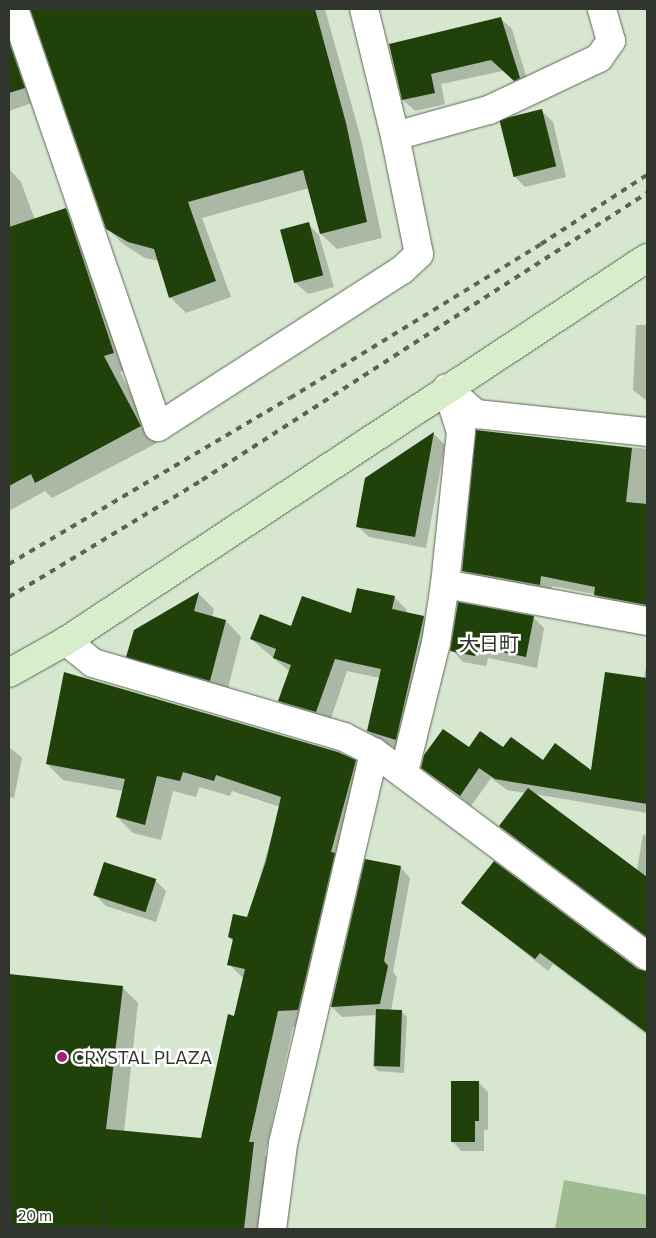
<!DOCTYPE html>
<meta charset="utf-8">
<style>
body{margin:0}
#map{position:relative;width:656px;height:1238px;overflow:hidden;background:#d6e6cf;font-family:Commissioner,"Noto Sans JP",sans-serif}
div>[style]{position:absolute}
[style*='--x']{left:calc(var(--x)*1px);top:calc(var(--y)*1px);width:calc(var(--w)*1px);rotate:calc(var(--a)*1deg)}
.green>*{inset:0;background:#9ebc8f}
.shadow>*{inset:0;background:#0003}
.building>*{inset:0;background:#21410b;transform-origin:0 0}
.roads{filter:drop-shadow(0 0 1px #5a6853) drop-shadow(0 0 1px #5a6853)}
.street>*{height:28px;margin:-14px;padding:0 14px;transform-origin:14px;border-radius:14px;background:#fff}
.secondary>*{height:28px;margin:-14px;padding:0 14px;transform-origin:14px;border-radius:14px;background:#d8eeca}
.rail>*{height:4px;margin-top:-2px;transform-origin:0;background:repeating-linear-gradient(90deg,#5b6457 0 6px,transparent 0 12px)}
.dots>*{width:14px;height:14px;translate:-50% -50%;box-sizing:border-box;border:2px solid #fff;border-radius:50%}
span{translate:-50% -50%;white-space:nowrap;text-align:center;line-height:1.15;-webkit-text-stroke:5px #fff;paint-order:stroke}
.poi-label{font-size:18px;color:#30362d}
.left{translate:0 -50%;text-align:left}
.quarter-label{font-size:20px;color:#30362d}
.frame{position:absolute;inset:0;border:10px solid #30362d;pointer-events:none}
.scale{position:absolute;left:10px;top:1206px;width:95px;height:22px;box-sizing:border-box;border:2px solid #30362d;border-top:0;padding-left:6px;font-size:15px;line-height:18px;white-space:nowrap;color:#30362d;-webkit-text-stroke:4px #fff;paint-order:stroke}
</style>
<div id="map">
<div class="green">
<i style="clip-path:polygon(564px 1180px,647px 1195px,647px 1229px,555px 1229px)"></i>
</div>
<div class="shadow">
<i style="clip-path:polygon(32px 9px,325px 9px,361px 139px,382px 238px,337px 249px,321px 234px,309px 188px,202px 218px,231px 297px,186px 313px,170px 297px,159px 261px,145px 258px,123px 244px,107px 228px)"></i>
<i style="clip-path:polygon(500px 18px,512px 29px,530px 89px,526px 91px,503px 71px,441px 84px,445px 104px,415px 111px,403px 100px,390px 45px)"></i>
<i style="clip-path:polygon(9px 22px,37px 101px,9px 111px)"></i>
<i style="clip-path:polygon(542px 111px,553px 122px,566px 177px,525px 187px,514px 176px,502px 123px)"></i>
<i style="clip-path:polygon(9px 169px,21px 182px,35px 220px,66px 210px,82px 226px,129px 369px,120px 372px,157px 443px,52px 498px,45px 491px,9px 511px)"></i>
<i style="clip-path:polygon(308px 224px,319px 235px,334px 287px,308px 294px,296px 283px,282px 231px)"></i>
<i style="clip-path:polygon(636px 325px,647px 325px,647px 401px,633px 390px)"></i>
<i style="clip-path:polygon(477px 431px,647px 449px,647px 613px,605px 606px,594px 594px,552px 586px,550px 595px,474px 581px,463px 571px)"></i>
<i style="clip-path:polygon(434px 434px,445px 445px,426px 548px,369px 537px,357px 526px,366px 478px)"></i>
<i style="clip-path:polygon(199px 594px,214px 609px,212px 618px,226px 621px,241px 637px,226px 696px,144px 672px,128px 656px,135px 631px)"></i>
<i style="clip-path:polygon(394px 597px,407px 610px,406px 613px,424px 617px,437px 630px,409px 752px,381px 743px,368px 730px,380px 678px,347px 671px,329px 724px,292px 714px,280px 701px,290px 672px,251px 639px,352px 615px)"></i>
<i style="clip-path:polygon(533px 617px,544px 628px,537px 668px,488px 658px,486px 666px,463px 662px,452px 650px)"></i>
<i style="clip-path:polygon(647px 660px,647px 825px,647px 813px,534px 794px,637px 870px,643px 834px,647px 837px,647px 939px,501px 826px,526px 793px,507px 790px,491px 778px,471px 806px,423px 767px,469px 748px,504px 749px,543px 762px,592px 772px,644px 678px)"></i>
<i style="clip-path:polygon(9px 747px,22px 758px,14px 798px,9px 797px)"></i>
<i style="clip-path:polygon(355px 761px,372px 778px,314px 1025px,293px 1027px,265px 1155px,270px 1160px,262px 1229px,9px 1229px,9px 975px,122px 987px,138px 1003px,124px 1132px,202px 1139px,244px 979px,229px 964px,234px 942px,229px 937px,248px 919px,280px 807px,232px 791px,230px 796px,199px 787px,196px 797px,173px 791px,161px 840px,133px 833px,117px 817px,123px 791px,63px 780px,47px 764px)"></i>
<i style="clip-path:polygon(366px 861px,400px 867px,410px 878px,393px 972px,397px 977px,391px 1011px,401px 1011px,407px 1017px,404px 1073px,378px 1071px,373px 1066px,376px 1015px,342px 1017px,332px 1007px)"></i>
<i style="clip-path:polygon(155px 880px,166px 891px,156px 922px,106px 906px,95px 895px)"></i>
<i style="clip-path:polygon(463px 903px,637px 970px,647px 971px,647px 1035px,553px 964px,548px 971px)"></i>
<i style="clip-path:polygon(479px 1083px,488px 1092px,488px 1130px,484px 1130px,484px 1151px,461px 1151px,452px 1141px)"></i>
</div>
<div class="building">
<i style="clip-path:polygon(30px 9px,315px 9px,346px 123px,367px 222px,320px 234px,303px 170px,188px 202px,216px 281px,169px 298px,154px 249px,128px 242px,106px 229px)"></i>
<i style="clip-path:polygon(501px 17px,520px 78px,514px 81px,491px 60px,431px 74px,435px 93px,402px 100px,389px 44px)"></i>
<i style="clip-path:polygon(9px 42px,25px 88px,9px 93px)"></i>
<i style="left:542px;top:109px;width:59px;height:44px;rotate:76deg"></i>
<i style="clip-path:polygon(66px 208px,114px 353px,104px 356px,141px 426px,35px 483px,31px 474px,9px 486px,9px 227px)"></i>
<i style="left:309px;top:222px;width:55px;height:30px;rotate:75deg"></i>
<i style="clip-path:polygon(476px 430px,632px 448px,626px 502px,647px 504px,647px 605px,594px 595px,595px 587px,541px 576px,540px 585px,462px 571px)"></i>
<i style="clip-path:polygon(434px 432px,415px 537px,356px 527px,365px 478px)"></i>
<i style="clip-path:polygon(357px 588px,395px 596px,392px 609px,424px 616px,396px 740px,367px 731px,381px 669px,335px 659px,316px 712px,278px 701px,291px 665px,273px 658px,276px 649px,250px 639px,260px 614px,291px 626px,302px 596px,351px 613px)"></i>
<i style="clip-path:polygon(199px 592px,194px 611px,226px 620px,210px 681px,126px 657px,134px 630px)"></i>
<i style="clip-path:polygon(458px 602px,534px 616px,526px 657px,477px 647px,475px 656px,450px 651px)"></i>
<i style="clip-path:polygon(64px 672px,338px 752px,356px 760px,331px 852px,335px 853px,298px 1010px,278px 1011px,249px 1142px,254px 1142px,244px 1229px,9px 1229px,9px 974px,123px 986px,106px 1129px,201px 1138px,228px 1014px,234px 1016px,245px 969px,227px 965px,233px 939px,228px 937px,233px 914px,247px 917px,266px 861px,281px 797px,216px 775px,214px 781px,183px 772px,180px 781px,157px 776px,145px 825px,116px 817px,125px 779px,46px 764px)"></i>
<i style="clip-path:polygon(605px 672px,647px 678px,647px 804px,495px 779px,479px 768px,460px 796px,421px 768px,424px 755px,443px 729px,469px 747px,480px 731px,503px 747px,511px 737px,543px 760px,555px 743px,591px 770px)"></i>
<i style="clip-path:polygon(528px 788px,647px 877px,647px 937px,499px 826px)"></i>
<i style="clip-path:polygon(365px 859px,401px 866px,384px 961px,388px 966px,380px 1004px,331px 1007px)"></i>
<i style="clip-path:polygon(494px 861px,638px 969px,647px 971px,647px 1033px,540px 953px,535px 959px,461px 903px)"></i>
<i style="left:104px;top:862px;width:55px;height:35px;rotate:18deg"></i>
<i style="left:376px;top:1009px;width:26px;height:57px;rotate:2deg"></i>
<i style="clip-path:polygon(451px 1081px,479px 1081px,479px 1121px,475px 1121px,475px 1142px,451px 1142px)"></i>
</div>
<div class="roads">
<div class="street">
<i style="--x:14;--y:9;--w:442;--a:71"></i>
<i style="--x:158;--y:427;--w:290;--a:-32.8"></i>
<i style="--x:402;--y:270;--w:23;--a:-43"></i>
<i style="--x:419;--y:254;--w:120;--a:-101.5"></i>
<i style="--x:395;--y:136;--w:131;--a:-103.7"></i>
<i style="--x:395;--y:136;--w:98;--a:-15.5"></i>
<i style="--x:489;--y:110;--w:122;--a:-25.3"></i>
<i style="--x:599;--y:58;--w:21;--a:-55"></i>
<i style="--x:611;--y:41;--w:33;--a:-106"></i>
<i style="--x:448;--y:389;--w:38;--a:42"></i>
<i style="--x:476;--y:414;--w:172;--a:6"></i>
<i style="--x:445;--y:584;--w:205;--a:10.4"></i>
<i style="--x:66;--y:641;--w:35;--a:39"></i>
<i style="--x:93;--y:663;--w:262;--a:16.4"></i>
<i style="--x:344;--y:737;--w:34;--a:27"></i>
<i style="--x:374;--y:752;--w:341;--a:36.8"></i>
<i style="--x:404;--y:772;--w:133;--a:-76.1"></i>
<i style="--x:436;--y:643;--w:60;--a:-81.3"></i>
<i style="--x:445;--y:584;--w:153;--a:-84"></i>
<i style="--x:461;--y:432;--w:46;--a:-107.7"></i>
<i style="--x:272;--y:1229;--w:86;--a:-82.6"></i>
<i style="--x:283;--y:1144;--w:402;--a:-76.9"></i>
</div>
<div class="secondary">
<i style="--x:9;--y:673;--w:65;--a:-29.3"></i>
<i style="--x:66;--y:641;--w:696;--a:-33.39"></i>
</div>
</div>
<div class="rail">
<i style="--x:9;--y:564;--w:326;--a:-30.6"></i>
<i style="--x:290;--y:398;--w:294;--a:-31.5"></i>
<i style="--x:541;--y:244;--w:126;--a:-33.1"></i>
<i style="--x:9;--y:597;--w:226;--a:-31.2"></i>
<i style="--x:202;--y:480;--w:530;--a:-32.82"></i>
</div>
<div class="dots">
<i style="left:62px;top:1057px;background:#9f2175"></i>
</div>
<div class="poi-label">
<span class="left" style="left:72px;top:1057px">CRYSTAL PLAZA</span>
</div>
<div class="quarter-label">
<span style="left:489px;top:643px">大日町</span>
</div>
<div class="frame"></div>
<div class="scale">20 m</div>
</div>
